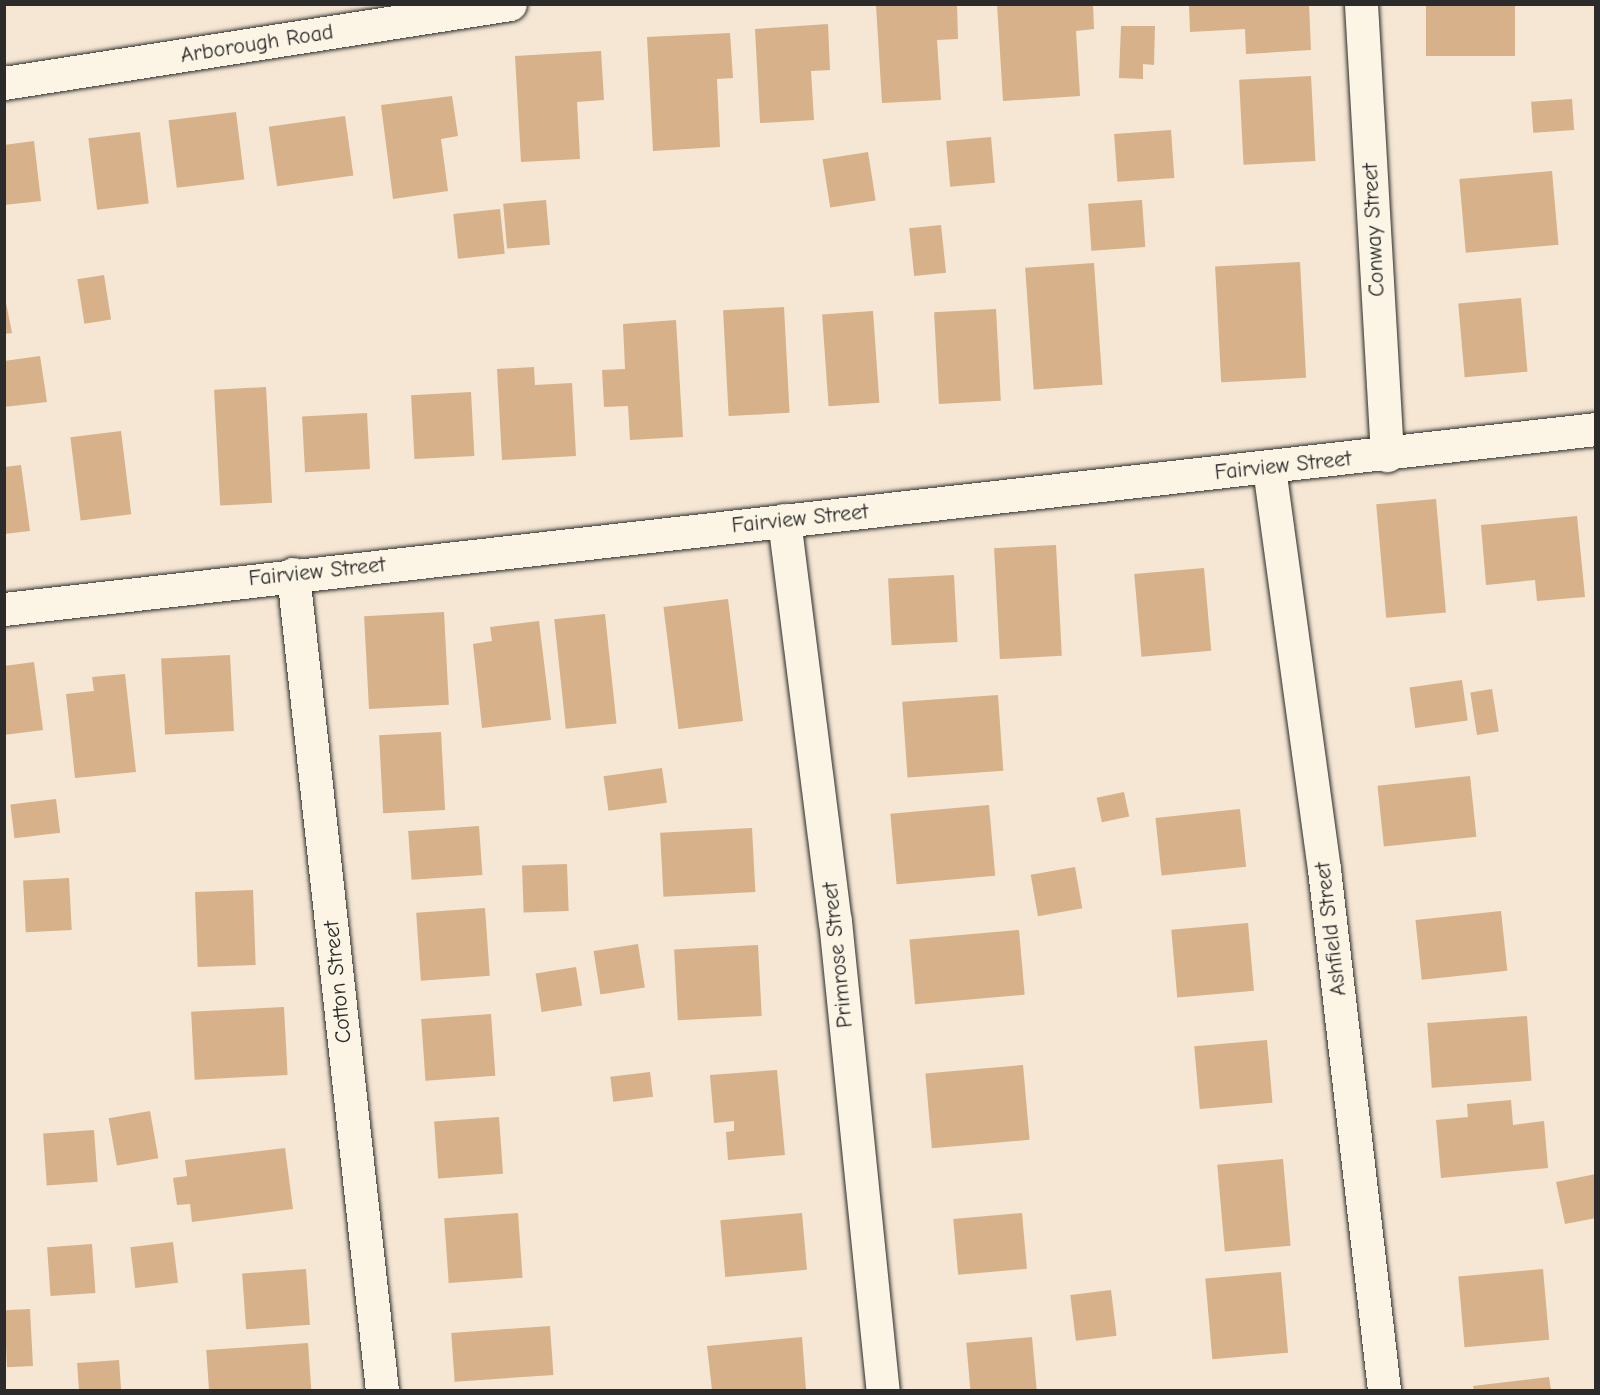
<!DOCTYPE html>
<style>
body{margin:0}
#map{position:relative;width:1600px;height:1395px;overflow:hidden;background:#f5e7d3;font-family:"Comic Neue",sans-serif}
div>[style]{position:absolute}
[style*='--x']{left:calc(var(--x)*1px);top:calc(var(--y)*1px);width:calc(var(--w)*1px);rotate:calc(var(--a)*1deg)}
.building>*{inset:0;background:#d7b189;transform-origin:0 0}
.roads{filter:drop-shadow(0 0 2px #2b2b2b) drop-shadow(0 0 2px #2b2b2b)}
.minor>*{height:33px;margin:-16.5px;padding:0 16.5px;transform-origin:16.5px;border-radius:16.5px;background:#fcf5e5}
span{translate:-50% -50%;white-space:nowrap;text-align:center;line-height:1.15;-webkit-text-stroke:6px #fcf5e5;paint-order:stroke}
.street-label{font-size:22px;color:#2b2b2b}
.frame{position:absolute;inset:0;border:6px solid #2b2b2b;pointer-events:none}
</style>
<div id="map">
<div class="building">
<i style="clip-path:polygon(957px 4px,958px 39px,937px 40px,941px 100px,882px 103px,876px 5px)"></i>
<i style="clip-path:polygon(997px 4px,1093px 4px,1094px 29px,1076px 31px,1080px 96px,1003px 101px)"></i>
<i style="clip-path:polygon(1189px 4px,1309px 4px,1311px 50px,1246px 54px,1245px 29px,1190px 32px)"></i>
<i style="left:1426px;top:4px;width:89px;height:52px"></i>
<i style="clip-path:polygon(828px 24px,830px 70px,811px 71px,814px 120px,760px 123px,755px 29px)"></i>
<i style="clip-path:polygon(1121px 26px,1155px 26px,1154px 65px,1143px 64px,1143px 79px,1119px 78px)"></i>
<i style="clip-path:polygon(730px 33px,733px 78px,717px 79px,720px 147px,653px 151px,647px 37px)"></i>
<i style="clip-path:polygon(601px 51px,604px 100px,577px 102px,580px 159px,521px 162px,515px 56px)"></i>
<i style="left:1311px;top:76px;width:85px;height:72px;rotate:87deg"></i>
<i style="clip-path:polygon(452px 96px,458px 136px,441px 139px,448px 191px,393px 199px,381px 105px)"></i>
<i style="left:1572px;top:99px;width:31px;height:41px;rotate:86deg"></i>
<i style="left:236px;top:112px;width:68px;height:68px;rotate:83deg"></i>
<i style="left:345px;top:116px;width:60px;height:77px;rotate:82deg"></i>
<i style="left:1171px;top:130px;width:48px;height:57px;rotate:86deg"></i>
<i style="left:140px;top:132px;width:72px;height:52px;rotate:83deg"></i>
<i style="left:991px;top:137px;width:46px;height:45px;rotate:85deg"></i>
<i style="clip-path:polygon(34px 141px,41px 201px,4px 205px,4px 145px)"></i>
<i style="left:868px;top:152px;width:49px;height:46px;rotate:81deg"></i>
<i style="left:1552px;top:171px;width:74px;height:93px;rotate:85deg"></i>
<i style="left:546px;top:200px;width:45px;height:43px;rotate:85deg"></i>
<i style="left:1142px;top:200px;width:47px;height:54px;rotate:86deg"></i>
<i style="left:500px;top:209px;width:45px;height:47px;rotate:84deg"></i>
<i style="left:941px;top:225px;width:48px;height:32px;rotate:84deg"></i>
<i style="left:1300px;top:262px;width:116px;height:85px;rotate:87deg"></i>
<i style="left:1094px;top:263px;width:122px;height:69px;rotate:86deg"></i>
<i style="left:104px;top:275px;width:45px;height:27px;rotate:81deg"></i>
<i style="clip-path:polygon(4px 292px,12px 333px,4px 334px)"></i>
<i style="left:1521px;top:298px;width:74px;height:63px;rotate:85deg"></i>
<i style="left:784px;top:307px;width:106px;height:61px;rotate:87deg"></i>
<i style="left:996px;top:309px;width:92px;height:62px;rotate:87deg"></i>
<i style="left:873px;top:311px;width:92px;height:51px;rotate:86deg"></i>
<i style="clip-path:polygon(676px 320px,683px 437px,630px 440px,628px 406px,604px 407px,602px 370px,625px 369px,623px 324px)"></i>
<i style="clip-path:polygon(40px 356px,47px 402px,4px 407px,4px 361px)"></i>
<i style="clip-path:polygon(534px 367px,535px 385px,572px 383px,576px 456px,502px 460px,497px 369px)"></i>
<i style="left:266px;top:387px;width:116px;height:52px;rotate:87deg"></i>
<i style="left:471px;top:392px;width:64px;height:60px;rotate:87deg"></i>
<i style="left:367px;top:413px;width:56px;height:65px;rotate:87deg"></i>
<i style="left:121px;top:431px;width:84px;height:51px;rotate:83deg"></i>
<i style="clip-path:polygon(21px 465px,30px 531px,4px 534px,4px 467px)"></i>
<i style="left:1436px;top:499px;width:114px;height:60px;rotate:85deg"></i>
<i style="clip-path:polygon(1577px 516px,1585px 597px,1537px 601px,1535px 580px,1486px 585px,1481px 525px)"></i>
<i style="left:1056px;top:545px;width:111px;height:62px;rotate:87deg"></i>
<i style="left:1204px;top:568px;width:83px;height:70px;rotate:85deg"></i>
<i style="left:954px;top:575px;width:67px;height:66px;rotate:87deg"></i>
<i style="left:728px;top:599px;width:123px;height:65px;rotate:83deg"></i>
<i style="left:444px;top:612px;width:93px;height:80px;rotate:87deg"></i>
<i style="left:605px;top:614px;width:110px;height:51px;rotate:84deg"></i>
<i style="clip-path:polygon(539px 621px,551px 720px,482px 728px,473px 644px,492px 641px,490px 627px)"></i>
<i style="left:230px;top:655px;width:76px;height:69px;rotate:87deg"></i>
<i style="clip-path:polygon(34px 662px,43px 730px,4px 735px,4px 666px)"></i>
<i style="clip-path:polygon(125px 674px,136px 772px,75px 778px,66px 694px,94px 691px,92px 677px)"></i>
<i style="left:1462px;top:680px;width:41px;height:53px;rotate:82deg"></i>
<i style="left:1492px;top:689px;width:43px;height:22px;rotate:81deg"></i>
<i style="left:998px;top:695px;width:76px;height:96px;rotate:86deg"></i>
<i style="left:441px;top:732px;width:78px;height:62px;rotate:87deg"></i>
<i style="left:662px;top:768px;width:35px;height:59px;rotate:82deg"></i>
<i style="left:1470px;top:776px;width:61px;height:93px;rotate:84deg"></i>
<i style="left:1124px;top:792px;width:25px;height:28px;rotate:78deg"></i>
<i style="left:56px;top:799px;width:34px;height:46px;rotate:83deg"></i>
<i style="left:989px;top:805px;width:71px;height:99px;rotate:85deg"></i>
<i style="left:1240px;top:809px;width:58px;height:85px;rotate:84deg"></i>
<i style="left:479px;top:826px;width:49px;height:71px;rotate:86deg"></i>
<i style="left:752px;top:828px;width:64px;height:92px;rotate:87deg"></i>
<i style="left:567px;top:864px;width:47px;height:45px;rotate:88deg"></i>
<i style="left:1075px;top:867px;width:42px;height:45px;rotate:80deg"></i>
<i style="left:69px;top:878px;width:52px;height:46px;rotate:87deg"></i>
<i style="left:253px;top:890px;width:75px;height:58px;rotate:88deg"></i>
<i style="left:485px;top:908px;width:68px;height:69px;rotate:86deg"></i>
<i style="left:1501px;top:911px;width:60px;height:86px;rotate:84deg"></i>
<i style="left:1248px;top:923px;width:68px;height:77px;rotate:85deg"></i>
<i style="left:1019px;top:930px;width:65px;height:110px;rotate:85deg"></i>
<i style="left:638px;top:944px;width:44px;height:45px;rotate:81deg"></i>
<i style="left:758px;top:945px;width:71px;height:84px;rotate:87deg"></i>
<i style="left:576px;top:967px;width:39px;height:41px;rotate:81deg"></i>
<i style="left:284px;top:1007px;width:68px;height:93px;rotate:87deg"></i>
<i style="left:491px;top:1014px;width:62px;height:70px;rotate:86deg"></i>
<i style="left:1527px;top:1016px;width:65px;height:100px;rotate:86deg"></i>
<i style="left:1267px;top:1040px;width:63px;height:73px;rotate:85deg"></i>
<i style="left:1023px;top:1065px;width:75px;height:98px;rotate:85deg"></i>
<i style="clip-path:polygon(777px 1070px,785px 1155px,728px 1160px,726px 1132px,734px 1131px,734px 1121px,714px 1123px,710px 1075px)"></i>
<i style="left:650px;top:1072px;width:25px;height:40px;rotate:83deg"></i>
<i style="clip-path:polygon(1511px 1100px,1513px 1125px,1544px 1121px,1548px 1168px,1441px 1178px,1436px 1120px,1468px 1117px,1467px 1104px)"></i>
<i style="left:150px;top:1111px;width:48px;height:42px;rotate:80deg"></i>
<i style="left:499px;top:1117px;width:57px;height:65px;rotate:86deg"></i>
<i style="left:94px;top:1130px;width:52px;height:51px;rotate:86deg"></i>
<i style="clip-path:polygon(285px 1148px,293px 1209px,192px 1222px,190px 1204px,177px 1205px,173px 1178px,187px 1176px,185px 1160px)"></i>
<i style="left:1283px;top:1159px;width:87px;height:66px;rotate:85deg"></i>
<i style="clip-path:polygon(1596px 1174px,1596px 1218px,1565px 1224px,1556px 1182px)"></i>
<i style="left:518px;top:1213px;width:65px;height:74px;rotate:86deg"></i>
<i style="left:802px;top:1213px;width:57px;height:82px;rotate:85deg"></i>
<i style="left:1022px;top:1213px;width:56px;height:69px;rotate:85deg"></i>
<i style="left:173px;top:1242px;width:41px;height:43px;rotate:83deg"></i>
<i style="left:92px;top:1244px;width:49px;height:45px;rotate:86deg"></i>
<i style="left:306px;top:1269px;width:56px;height:64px;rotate:86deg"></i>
<i style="left:1543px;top:1269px;width:71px;height:85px;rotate:85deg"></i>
<i style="left:1281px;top:1272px;width:81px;height:76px;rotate:85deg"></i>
<i style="left:1111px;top:1290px;width:46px;height:41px;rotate:83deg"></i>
<i style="left:30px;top:1309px;width:57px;height:26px;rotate:87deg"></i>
<i style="left:550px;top:1326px;width:49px;height:99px;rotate:86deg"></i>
<i style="clip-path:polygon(802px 1337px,806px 1390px,712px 1390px,707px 1346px)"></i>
<i style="left:1032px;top:1337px;width:53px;height:66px;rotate:85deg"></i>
<i style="left:308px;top:1343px;width:47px;height:102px;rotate:86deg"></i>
<i style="left:119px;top:1360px;width:30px;height:42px;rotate:86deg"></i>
<i style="clip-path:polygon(1549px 1377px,1551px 1390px,1474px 1390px,1473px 1386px)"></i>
</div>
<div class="roads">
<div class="minor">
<i style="--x:1361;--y:4;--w:452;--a:86.7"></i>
<i style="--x:4;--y:83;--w:512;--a:-8.87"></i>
<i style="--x:1269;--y:468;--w:405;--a:82.2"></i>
<i style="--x:1324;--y:869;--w:524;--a:83.43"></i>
<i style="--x:784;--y:520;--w:404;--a:82.8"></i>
<i style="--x:835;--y:921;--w:471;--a:84.2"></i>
<i style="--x:293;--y:574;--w:821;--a:83.78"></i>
<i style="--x:4;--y:609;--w:1602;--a:-6.45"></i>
</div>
</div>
<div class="street-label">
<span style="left:257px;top:44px;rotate:-9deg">Arborough Road</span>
<span style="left:1374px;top:230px;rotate:-93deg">Conway Street</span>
<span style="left:1283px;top:466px;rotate:-6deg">Fairview Street</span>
<span style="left:800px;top:519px;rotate:-6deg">Fairview Street</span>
<span style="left:317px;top:572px;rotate:-6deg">Fairview Street</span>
<span style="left:1331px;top:929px;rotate:-97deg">Ashfield Street</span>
<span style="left:838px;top:955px;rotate:-96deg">Primrose Street</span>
<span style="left:338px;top:982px;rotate:-96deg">Cotton Street</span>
</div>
<div class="frame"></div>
</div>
